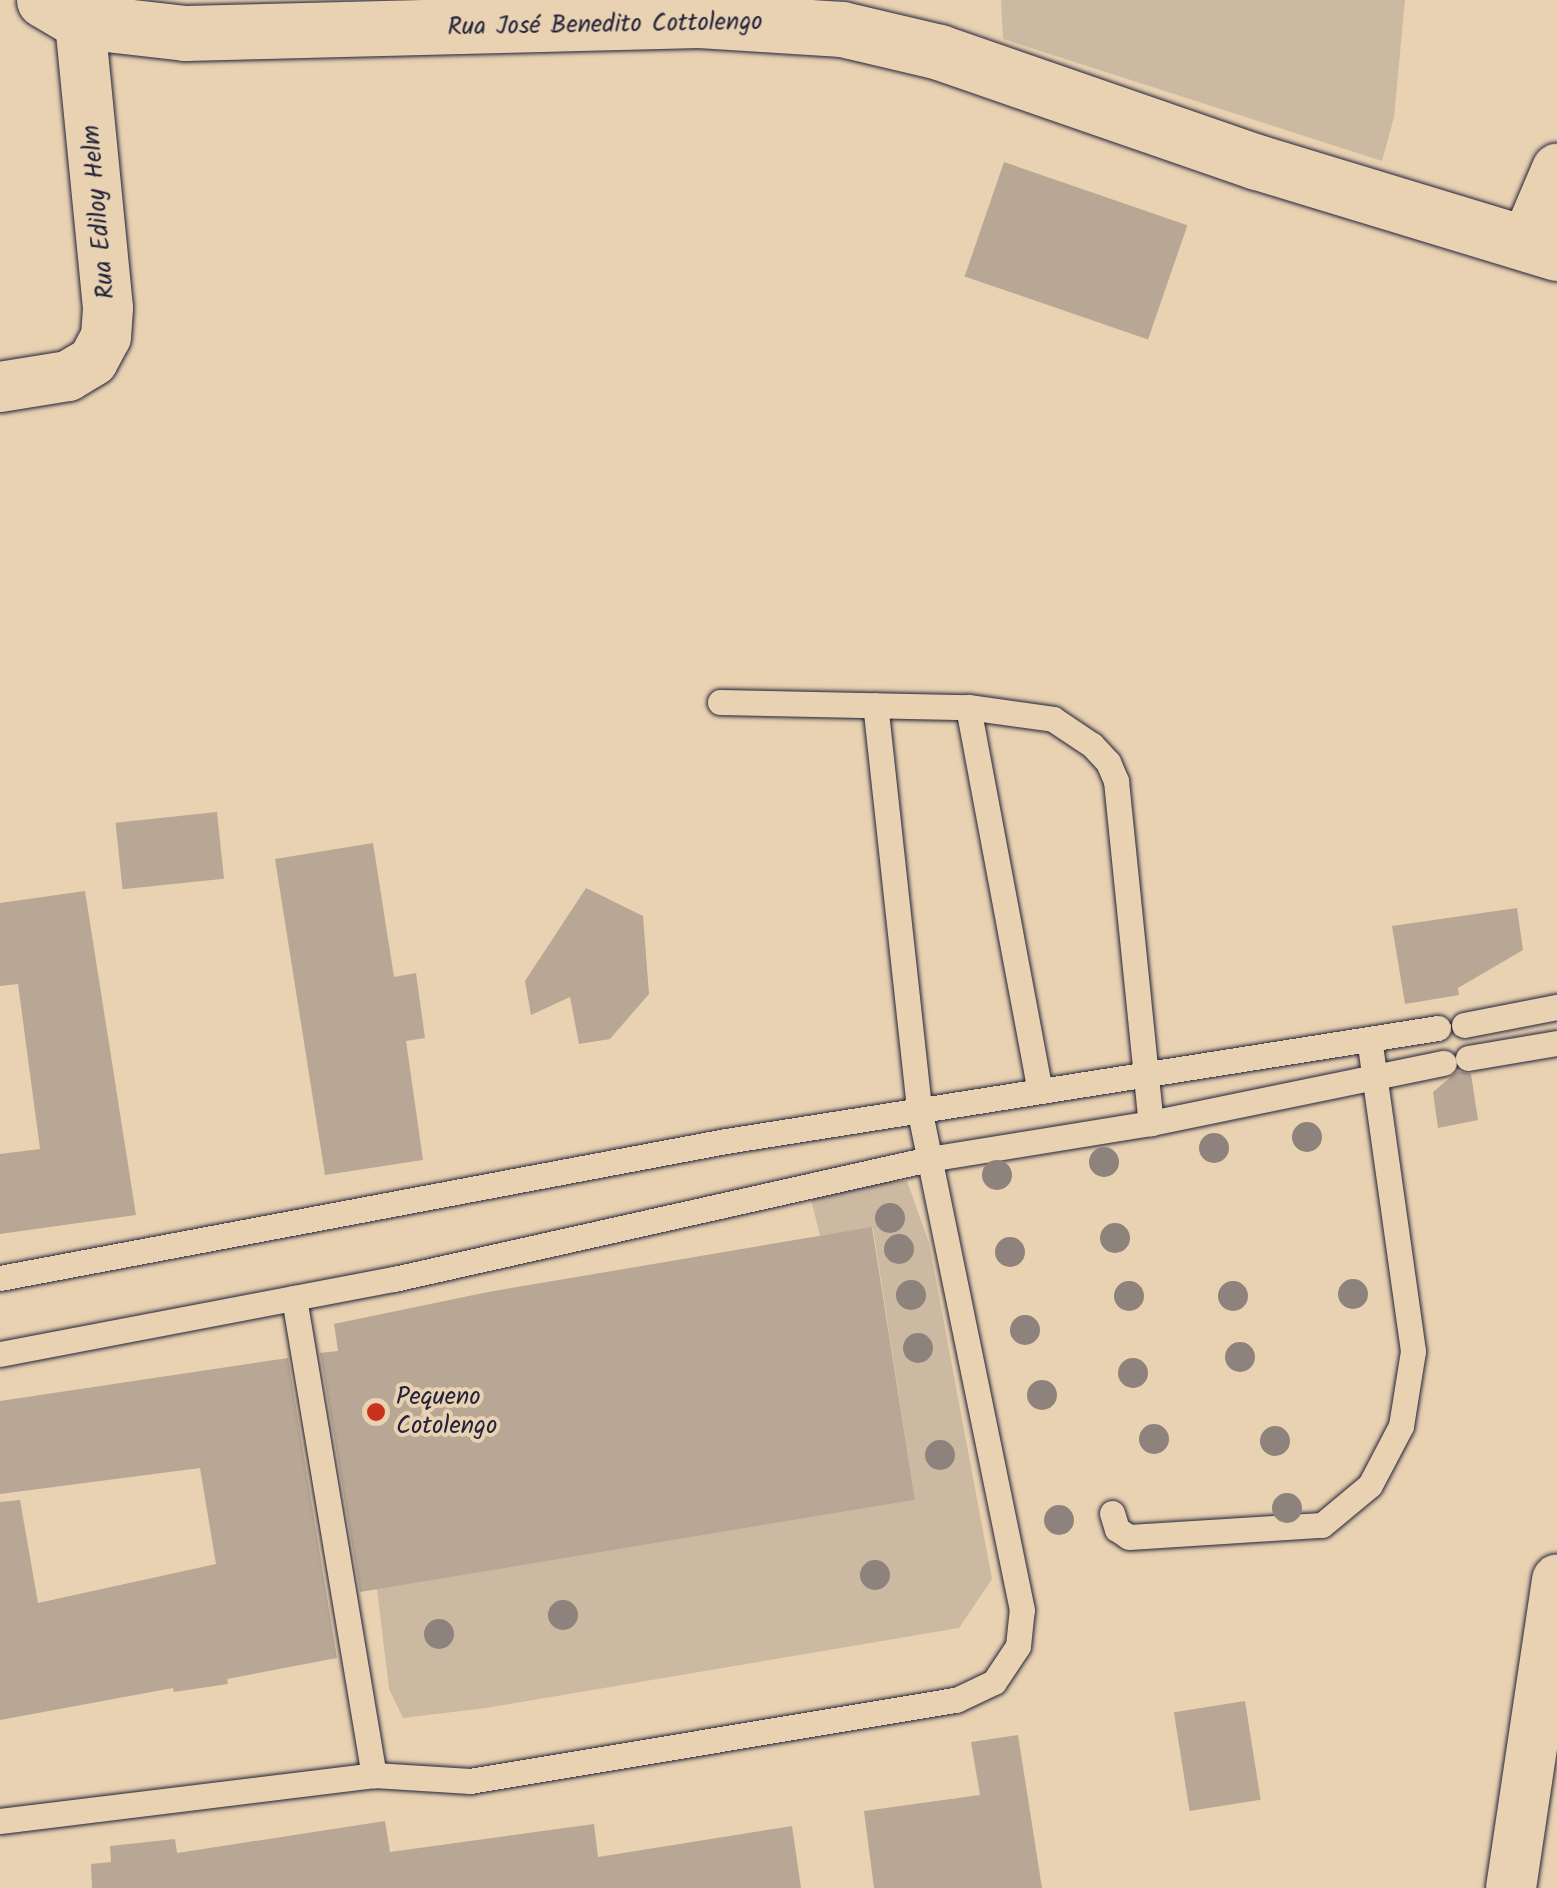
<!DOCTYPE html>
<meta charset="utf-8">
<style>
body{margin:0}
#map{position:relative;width:1557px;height:1888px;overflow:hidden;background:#e9d2b2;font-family:Kalam,sans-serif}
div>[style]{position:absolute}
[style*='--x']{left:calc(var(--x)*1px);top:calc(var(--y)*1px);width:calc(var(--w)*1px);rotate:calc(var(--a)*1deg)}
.green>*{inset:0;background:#ccb9a1}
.building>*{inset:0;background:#b7a794;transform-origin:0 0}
.roads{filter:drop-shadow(0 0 2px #22223b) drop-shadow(0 0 2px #22223b)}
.lane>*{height:25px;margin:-12.5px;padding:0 12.5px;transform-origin:12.5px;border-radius:12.5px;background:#e9d2b2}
.street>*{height:50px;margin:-25px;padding:0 25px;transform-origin:25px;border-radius:25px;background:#e9d2b2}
.secondary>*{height:55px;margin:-27.5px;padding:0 27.5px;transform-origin:27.5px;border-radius:27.5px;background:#e9d2b2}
.trees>*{width:30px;height:30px;margin:-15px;border-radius:50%;background:#8e827c}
.dots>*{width:28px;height:28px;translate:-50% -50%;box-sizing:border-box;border:5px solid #e9d2b2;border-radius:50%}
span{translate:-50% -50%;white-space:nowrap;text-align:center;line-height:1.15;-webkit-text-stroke:8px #e9d2b2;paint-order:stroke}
.street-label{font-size:25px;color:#22223b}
.poi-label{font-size:25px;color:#22223b}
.left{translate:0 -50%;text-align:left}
</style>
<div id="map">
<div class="green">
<i style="clip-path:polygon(1001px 0,1405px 0,1394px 117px,1382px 161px,1003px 39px)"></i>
<i style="clip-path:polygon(907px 1181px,929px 1243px,992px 1579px,959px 1628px,486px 1708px,403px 1718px,389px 1689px,377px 1589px,915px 1500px,873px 1228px,820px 1236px,811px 1199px,876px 1182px)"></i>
</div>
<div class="building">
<i style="left:1004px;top:162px;width:194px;height:121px;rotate:19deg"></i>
<i style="left:217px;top:812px;width:67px;height:102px;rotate:84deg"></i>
<i style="clip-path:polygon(373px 843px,394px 977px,416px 973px,425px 1038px,406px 1041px,423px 1160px,325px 1175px,275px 859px)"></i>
<i style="clip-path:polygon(586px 888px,643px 916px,649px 994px,610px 1039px,579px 1044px,570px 997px,531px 1015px,525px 981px)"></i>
<i style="clip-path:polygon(85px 891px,136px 1215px,0 1234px,0 1154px,40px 1149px,18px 984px,0 986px,0 903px)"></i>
<i style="clip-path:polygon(1517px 908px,1523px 950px,1458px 988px,1459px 995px,1405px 1004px,1392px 926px)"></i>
<i style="clip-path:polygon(1458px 1071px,1471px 1074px,1478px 1120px,1438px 1128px,1433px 1092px)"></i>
<i style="clip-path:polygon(872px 1227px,915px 1500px,360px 1592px,320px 1353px,338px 1351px,334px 1324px,488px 1292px)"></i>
<i style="clip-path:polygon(288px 1358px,337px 1658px,227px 1679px,228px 1684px,174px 1692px,173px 1688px,0 1720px,0 1502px,20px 1500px,38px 1603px,216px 1564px,200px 1468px,0 1494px,0 1401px)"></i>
<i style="left:1245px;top:1701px;width:100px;height:72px;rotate:81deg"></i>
<i style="clip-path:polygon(1018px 1735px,1042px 1888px,874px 1888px,864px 1811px,980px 1795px,971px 1742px)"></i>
<i style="clip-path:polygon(385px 1821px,390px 1852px,594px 1824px,598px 1857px,792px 1826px,801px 1888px,92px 1888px,91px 1864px,111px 1862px,110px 1846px,175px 1839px,177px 1853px)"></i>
</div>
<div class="roads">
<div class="lane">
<i style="--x:720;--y:702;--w:248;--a:1.2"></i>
<i style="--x:968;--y:707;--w:86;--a:8"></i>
<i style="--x:1053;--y:719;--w:47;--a:33.7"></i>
<i style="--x:1092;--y:745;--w:23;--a:47"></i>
<i style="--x:1108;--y:762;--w:21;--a:67"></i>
<i style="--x:1116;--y:781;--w:344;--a:84.2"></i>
<i style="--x:968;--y:707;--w:390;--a:79.4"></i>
<i style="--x:1464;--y:1025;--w:95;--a:-11"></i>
<i style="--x:1468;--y:1058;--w:90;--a:-9.6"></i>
<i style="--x:0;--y:1278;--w:739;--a:-10.69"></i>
<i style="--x:726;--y:1141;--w:721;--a:-9.02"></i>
<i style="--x:294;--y:1298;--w:484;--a:80.5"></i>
<i style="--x:0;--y:1354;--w:401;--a:-10.8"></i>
<i style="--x:394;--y:1279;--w:548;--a:-12.64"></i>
<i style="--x:929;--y:1159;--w:225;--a:-9.2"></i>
<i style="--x:1151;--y:1123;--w:299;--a:-11.6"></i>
<i style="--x:1112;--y:1513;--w:17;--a:73"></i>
<i style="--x:1117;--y:1529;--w:14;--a:34"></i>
<i style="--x:1129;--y:1537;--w:193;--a:-3.6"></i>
<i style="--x:1322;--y:1525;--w:62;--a:-39.8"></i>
<i style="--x:1370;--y:1485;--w:67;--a:-62.3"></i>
<i style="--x:1401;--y:1426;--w:76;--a:-80.9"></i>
<i style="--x:1413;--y:1351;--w:315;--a:-98"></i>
<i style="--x:0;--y:1821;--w:377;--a:-7"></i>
<i style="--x:374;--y:1775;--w:96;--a:3.6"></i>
<i style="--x:470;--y:1781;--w:493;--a:-9.5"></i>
<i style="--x:956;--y:1700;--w:42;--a:-25.3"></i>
<i style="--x:994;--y:1682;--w:43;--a:-56.3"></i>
<i style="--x:1018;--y:1646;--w:36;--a:-84"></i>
<i style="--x:1022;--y:1610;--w:512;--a:-101.59"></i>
<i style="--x:919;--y:1108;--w:405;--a:-96.2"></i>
</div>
<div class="street">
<i style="--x:1525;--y:244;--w:82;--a:-66.9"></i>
<i style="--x:0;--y:387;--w:69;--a:-9.2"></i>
<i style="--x:68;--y:376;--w:29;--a:-31"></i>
<i style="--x:93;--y:361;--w:27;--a:-62"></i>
<i style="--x:106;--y:337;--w:29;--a:-86"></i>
<i style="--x:108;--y:308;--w:288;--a:-95.6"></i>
<i style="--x:1511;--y:1888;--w:312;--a:-81.5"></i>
</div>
<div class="secondary">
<i style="--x:44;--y:0;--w:42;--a:30.3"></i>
<i style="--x:80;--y:21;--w:106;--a:6.5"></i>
<i style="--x:185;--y:33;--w:514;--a:-1.45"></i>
<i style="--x:699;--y:20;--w:143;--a:3.6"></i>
<i style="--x:842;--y:29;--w:100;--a:13.3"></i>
<i style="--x:939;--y:52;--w:336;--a:19.1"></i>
<i style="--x:1257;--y:162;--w:313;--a:16.9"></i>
</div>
</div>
<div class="trees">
<i style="left:1307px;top:1137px"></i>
<i style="left:1214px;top:1148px"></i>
<i style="left:1104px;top:1162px"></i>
<i style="left:997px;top:1175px"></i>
<i style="left:890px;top:1218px"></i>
<i style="left:1115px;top:1238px"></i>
<i style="left:899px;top:1249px"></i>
<i style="left:1010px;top:1252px"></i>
<i style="left:1353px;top:1294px"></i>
<i style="left:911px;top:1295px"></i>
<i style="left:1129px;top:1296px"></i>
<i style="left:1233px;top:1296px"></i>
<i style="left:1025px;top:1330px"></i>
<i style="left:918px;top:1348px"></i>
<i style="left:1240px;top:1357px"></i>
<i style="left:1133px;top:1373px"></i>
<i style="left:1042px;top:1395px"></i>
<i style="left:1154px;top:1439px"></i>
<i style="left:1275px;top:1441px"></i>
<i style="left:940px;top:1455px"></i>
<i style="left:1287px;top:1508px"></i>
<i style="left:1059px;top:1520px"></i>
<i style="left:875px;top:1575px"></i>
<i style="left:563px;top:1615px"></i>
<i style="left:439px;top:1634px"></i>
</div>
<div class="dots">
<i style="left:376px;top:1412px;background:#c8321e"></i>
</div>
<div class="street-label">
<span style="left:605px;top:25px;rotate:-1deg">Rua José Benedito Cottolengo</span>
<span style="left:99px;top:212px;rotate:-95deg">Rua Ediloy Helm</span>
</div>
<div class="poi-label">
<span class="left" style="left:396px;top:1412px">Pequeno<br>Cotolengo</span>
</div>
</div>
